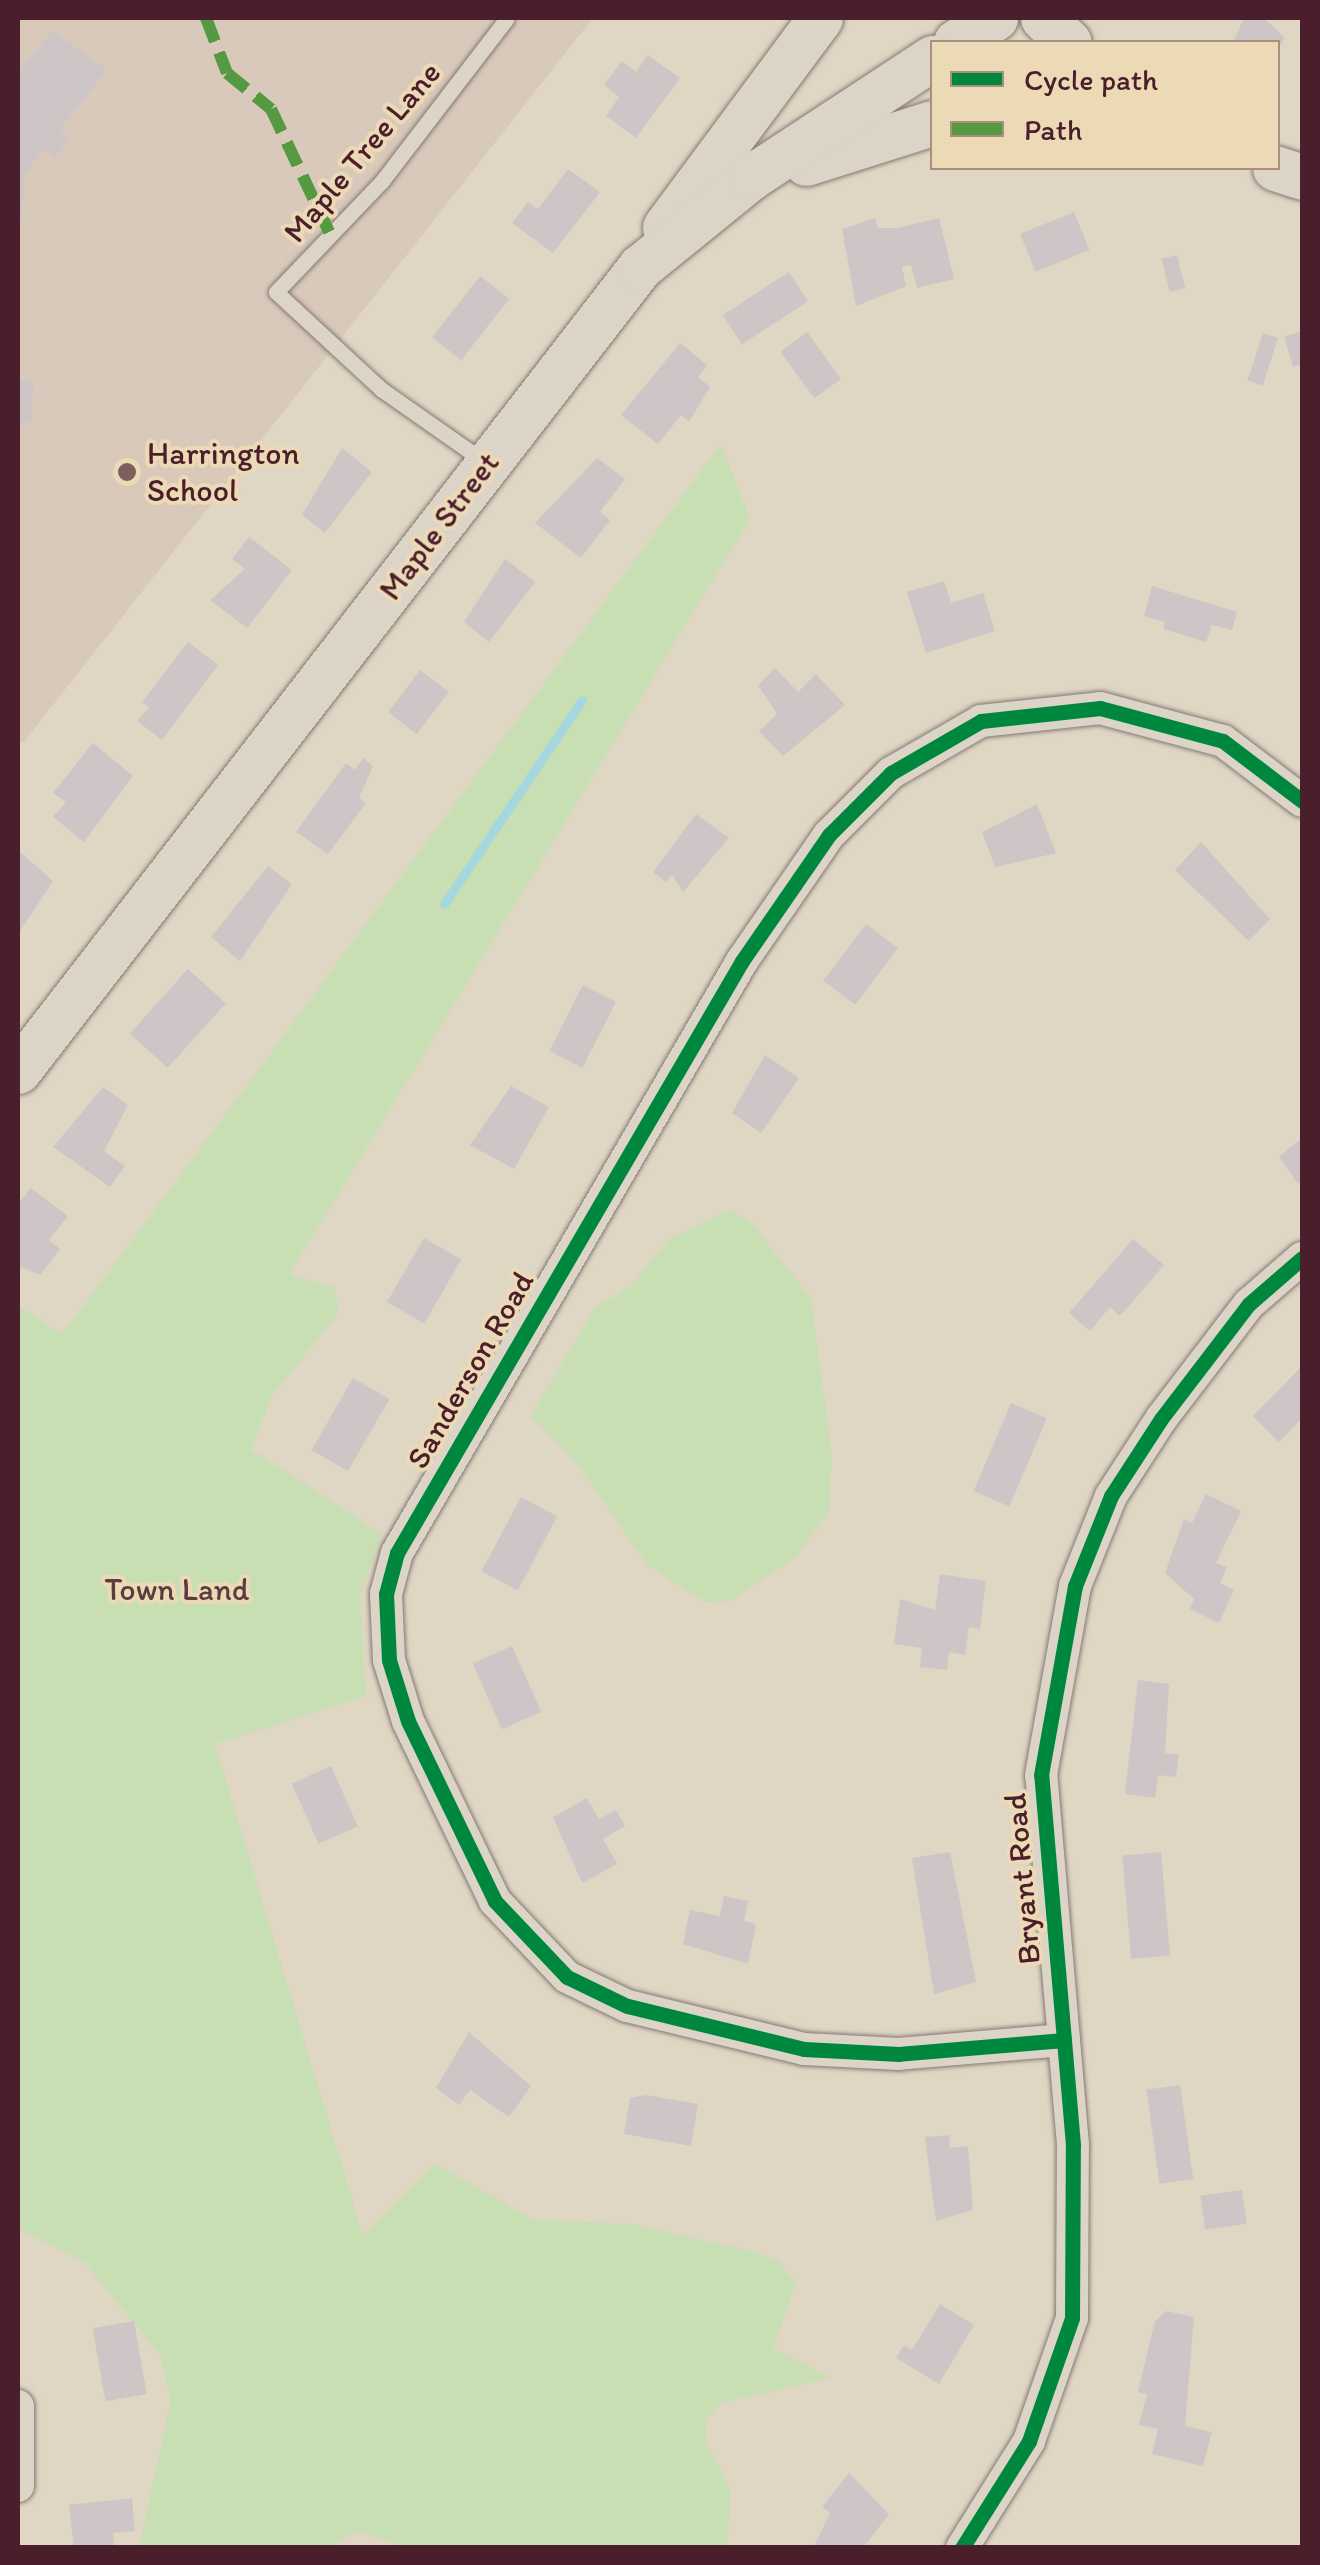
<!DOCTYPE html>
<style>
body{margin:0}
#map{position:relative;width:1320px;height:2565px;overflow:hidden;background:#dfd6c3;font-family:Itim,sans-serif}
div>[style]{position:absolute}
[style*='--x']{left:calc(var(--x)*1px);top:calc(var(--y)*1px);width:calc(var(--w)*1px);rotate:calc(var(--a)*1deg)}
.built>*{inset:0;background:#d9c9bb}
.green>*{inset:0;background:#c8dfb4}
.stream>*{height:9px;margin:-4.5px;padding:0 4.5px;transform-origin:4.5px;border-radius:4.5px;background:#a4d7de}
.building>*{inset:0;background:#cec6c6;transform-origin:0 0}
.roads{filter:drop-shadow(0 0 2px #857973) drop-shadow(0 0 2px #857973)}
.service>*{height:15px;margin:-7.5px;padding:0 7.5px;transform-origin:7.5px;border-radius:7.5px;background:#dbd4c7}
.minor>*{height:32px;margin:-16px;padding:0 16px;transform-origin:16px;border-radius:16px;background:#dbd4c7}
.secondary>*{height:45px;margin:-22.5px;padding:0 22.5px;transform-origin:22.5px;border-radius:22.5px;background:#dbd4c7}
.quiet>*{height:12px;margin-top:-6px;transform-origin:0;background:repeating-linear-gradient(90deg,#559a41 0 25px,transparent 0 37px)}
.cycleway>*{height:15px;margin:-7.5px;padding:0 7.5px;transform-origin:7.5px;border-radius:7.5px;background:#00873e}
.dots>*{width:28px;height:28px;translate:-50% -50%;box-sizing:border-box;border:5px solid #ecd9b6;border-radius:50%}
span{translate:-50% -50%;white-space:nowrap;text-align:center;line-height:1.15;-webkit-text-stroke:8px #ecd9b6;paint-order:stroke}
.street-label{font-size:32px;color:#4a1f2b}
.poi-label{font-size:32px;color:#4a1f2b}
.left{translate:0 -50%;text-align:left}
.park-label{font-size:32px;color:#5a3d3e}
.frame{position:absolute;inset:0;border:20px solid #4a1f2b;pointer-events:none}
.legend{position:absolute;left:930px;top:40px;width:350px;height:130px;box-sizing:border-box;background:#ecd9b6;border:2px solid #ab8f7e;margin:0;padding:12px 18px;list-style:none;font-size:30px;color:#4a1f2b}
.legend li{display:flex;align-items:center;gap:20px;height:50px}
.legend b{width:50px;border:2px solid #ab8f7e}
</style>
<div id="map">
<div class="built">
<i style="clip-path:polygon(18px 18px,593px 18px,23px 743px,18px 738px)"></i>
</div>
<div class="green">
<i style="clip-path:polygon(721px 444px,750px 519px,289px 1275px,334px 1287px,339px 1312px,272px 1396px,251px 1449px,382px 1534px,360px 1595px,366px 1696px,215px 1744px,363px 2236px,435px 2164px,535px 2220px,632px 2224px,750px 2251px,778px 2261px,796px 2283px,773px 2348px,831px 2378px,721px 2403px,707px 2418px,705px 2439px,731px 2491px,727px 2547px,408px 2548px,357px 2531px,329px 2547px,139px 2547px,171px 2401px,160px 2355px,84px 2262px,18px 2229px,18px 1306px,63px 1334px)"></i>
<i style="clip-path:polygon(730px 1210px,753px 1224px,811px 1299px,832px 1456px,829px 1510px,798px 1555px,729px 1601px,705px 1602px,647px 1564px,577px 1463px,531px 1416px,595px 1308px,631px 1286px,669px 1239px)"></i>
</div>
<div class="stream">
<i style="--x:444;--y:904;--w:246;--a:-55.9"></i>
</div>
<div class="building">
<i style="clip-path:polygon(1244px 18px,1264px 18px,1285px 38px,1278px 48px,1233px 42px)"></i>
<i style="clip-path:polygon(53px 30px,107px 70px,60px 130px,71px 138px,55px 158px,44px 149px,25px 174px,18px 255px,18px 71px)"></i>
<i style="clip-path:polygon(648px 55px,680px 78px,636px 138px,606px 116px,619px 97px,604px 85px,622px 61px,636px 72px)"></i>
<i style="clip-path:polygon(568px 169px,600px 192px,553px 253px,512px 223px,528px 202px,538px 209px)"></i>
<i style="left:1074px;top:212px;width:41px;height:58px;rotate:68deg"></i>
<i style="clip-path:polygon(875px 218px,878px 228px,898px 228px,939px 218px,954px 279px,917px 288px,911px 265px,902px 267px,906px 286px,856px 306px,842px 229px)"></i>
<i style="left:1177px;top:255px;width:34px;height:16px;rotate:76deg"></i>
<i style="left:789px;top:272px;width:35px;height:79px;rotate:57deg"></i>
<i style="left:480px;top:276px;width:37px;height:78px;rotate:38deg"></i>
<i style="clip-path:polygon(1302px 331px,1302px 364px,1293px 367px,1284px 337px)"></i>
<i style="left:807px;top:332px;width:58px;height:33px;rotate:54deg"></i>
<i style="left:1263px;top:333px;width:16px;height:50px;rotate:18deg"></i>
<i style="clip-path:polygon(680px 343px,707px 365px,698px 377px,710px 387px,689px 422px,681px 415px,658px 444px,621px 415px)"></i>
<i style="clip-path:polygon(18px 379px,34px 380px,31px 423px,18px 422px)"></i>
<i style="clip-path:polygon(342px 448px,372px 472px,325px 533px,302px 515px)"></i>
<i style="clip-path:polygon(597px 458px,625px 479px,600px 512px,610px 520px,581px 558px,535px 523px)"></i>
<i style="clip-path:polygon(249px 537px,292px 570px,247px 628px,210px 600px,245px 569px,232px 559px)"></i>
<i style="clip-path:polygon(505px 559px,535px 582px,489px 642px,464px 622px)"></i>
<i style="clip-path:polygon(944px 581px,951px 603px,983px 593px,995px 631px,926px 653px,907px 592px)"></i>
<i style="clip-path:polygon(1152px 586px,1237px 612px,1232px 630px,1212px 625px,1206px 642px,1163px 629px,1165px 622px,1144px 616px)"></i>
<i style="clip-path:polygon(188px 642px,218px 665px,162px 740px,137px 721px,149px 707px,142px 702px)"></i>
<i style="clip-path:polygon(775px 668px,798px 692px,816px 674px,845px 705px,783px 756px,759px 731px,777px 714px,758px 685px)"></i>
<i style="left:420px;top:670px;width:36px;height:53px;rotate:37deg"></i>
<i style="clip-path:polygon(93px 743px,133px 776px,84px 842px,53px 817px,66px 802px,53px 793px)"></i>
<i style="clip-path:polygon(363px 758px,373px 766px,359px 798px,366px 803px,328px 854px,296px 832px,346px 763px,355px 770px)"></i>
<i style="clip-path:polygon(1037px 804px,1056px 853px,995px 867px,982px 832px)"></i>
<i style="clip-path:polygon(696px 814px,729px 838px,683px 892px,672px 875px,666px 882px,653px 872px)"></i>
<i style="clip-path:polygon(1201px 842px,1270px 919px,1249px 941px,1175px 870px)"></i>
<i style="clip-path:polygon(18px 850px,53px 881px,18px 934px)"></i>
<i style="clip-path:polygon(268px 866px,292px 884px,240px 961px,211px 937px)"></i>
<i style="left:866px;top:924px;width:40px;height:71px;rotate:37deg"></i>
<i style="left:188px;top:969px;width:51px;height:87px;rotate:42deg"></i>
<i style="left:583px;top:985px;width:37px;height:74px;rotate:27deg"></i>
<i style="clip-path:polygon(765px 1055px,799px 1078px,761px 1133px,732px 1113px)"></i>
<i style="clip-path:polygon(511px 1086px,549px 1107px,514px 1169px,470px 1145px)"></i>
<i style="clip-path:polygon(103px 1087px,128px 1105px,104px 1151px,125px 1166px,110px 1187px,53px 1147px)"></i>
<i style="clip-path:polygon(1302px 1138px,1302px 1181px,1298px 1184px,1279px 1157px)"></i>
<i style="clip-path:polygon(31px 1188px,68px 1216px,49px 1240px,60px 1249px,40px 1275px,18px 1266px,18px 1204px)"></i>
<i style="left:424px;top:1238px;width:43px;height:74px;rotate:30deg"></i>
<i style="clip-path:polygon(1133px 1239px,1164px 1265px,1120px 1316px,1110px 1307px,1090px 1331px,1069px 1313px)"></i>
<i style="clip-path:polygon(1302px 1366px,1302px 1418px,1279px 1442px,1253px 1416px)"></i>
<i style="left:353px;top:1378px;width:42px;height:83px;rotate:30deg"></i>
<i style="left:1011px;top:1403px;width:39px;height:96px;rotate:23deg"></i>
<i style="clip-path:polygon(1206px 1494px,1241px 1511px,1216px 1563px,1227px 1567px,1220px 1583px,1234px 1590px,1219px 1623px,1190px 1609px,1194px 1599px,1165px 1573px,1184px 1519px,1192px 1523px)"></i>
<i style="left:521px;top:1497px;width:41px;height:84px;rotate:28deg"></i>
<i style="clip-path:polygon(940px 1574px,986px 1581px,980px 1629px,969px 1627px,965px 1655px,949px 1652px,947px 1670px,920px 1667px,922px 1648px,894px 1644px,900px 1599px,935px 1610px)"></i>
<i style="left:512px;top:1646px;width:72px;height:43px;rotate:66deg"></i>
<i style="clip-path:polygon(1138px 1680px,1169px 1684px,1165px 1753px,1179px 1755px,1176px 1777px,1158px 1775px,1155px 1798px,1125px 1794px)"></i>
<i style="left:331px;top:1766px;width:66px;height:43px;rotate:66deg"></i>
<i style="clip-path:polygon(587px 1798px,599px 1819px,616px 1810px,625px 1826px,603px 1839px,617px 1864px,582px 1883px,553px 1817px)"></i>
<i style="clip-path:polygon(950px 1852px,976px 1982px,934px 1994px,912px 1858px)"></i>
<i style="left:1161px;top:1852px;width:104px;height:39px;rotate:85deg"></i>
<i style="clip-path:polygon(724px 1896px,748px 1901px,744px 1921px,756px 1924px,748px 1964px,683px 1944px,690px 1910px,720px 1916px)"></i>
<i style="clip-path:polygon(469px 2032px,531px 2086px,509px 2117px,470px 2090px,459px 2105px,436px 2088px)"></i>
<i style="left:1180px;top:2085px;width:95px;height:34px;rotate:82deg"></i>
<i style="clip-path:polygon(646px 2095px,698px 2104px,691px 2146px,624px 2134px,630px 2098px)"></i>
<i style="clip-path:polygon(949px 2135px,950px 2148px,968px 2146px,973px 2210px,936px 2221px,925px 2137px)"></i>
<i style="left:1242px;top:2190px;width:34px;height:42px;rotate:82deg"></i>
<i style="clip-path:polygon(940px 2304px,974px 2325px,939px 2384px,896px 2358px,904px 2345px,912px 2350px)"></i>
<i style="clip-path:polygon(1166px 2311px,1194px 2317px,1185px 2426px,1212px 2432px,1203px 2466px,1152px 2454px,1158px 2429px,1139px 2425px,1147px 2394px,1138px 2392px,1155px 2321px)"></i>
<i style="left:134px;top:2321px;width:74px;height:42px;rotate:80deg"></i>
<i style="clip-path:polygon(849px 2473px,889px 2514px,863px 2548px,813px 2548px,830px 2513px,822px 2507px)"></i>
<i style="clip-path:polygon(132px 2498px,135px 2531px,113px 2533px,114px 2545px,132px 2548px,74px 2548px,69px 2505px)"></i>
</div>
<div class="roads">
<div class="service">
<i style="--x:485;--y:462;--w:126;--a:-145"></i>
<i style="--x:382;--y:390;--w:144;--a:-137.2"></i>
<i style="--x:276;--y:292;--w:153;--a:-46.3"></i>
<i style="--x:382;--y:181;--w:205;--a:-52.5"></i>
</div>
<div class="minor">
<i style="--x:1064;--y:2040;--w:166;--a:175.2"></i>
<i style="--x:899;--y:2054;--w:95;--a:-177"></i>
<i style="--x:804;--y:2049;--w:182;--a:-166.3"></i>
<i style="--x:627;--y:2006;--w:67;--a:-154.2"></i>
<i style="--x:567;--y:1977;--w:105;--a:-133.5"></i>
<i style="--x:495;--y:1901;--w:200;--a:-115.8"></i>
<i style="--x:408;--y:1721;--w:64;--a:-107.3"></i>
<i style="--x:389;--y:1660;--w:66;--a:-92.6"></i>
<i style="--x:386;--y:1594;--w:42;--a:-75"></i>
<i style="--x:397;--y:1553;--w:685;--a:-59.77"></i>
<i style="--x:742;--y:961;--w:153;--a:-55.4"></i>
<i style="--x:829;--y:835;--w:88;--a:-45"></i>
<i style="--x:891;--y:773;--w:104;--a:-30"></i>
<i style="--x:981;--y:721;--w:120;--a:-6.2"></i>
<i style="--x:1100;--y:708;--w:127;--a:15"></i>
<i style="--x:1223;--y:741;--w:99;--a:37.2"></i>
<i style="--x:18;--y:2406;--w:80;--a:90"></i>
<i style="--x:962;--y:2548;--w:126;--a:-57.9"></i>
<i style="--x:1029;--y:2441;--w:130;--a:-70.7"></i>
<i style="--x:1072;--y:2318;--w:173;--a:-89.7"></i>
<i style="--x:1073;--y:2145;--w:371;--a:-94.9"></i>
<i style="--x:1041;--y:1775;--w:192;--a:-79.8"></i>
<i style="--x:1075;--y:1586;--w:97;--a:-68.2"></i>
<i style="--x:1111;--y:1496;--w:92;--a:-57"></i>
<i style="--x:1161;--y:1419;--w:145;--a:-52.6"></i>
<i style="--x:1249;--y:1304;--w:70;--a:-41"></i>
</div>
<div class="secondary">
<i style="--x:1043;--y:18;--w:35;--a:43"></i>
<i style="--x:956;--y:42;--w:46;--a:-31.6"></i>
<i style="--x:806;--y:163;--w:132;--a:-17.6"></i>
<i style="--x:1275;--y:168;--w:28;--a:18"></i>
<i style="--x:665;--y:227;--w:260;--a:-53.4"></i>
<i style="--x:18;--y:1071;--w:1017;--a:-52.27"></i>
<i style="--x:640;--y:267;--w:143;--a:-39"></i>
<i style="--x:751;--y:177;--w:217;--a:-33.3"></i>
</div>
</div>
<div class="quiet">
<i style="--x:206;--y:18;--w:59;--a:69.1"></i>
<i style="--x:227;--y:73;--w:57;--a:39.3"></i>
<i style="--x:271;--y:109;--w:140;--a:64.7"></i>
</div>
<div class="cycleway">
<i style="--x:1064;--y:2040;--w:166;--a:175.2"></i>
<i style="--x:899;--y:2054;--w:95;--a:-177"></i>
<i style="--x:804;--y:2049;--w:182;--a:-166.3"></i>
<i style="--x:627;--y:2006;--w:67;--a:-154.2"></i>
<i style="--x:567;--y:1977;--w:105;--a:-133.5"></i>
<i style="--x:495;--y:1901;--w:200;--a:-115.8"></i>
<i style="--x:408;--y:1721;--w:64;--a:-107.3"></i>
<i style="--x:389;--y:1660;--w:66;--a:-92.6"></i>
<i style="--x:386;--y:1594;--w:42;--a:-75"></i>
<i style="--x:397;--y:1553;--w:685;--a:-59.77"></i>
<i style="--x:742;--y:961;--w:153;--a:-55.4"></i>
<i style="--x:829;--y:835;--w:88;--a:-45"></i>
<i style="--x:891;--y:773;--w:104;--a:-30"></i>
<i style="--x:981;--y:721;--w:120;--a:-6.2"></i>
<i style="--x:1100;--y:708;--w:127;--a:15"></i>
<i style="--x:1223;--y:741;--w:99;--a:37.2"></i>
<i style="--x:962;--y:2548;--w:126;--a:-57.9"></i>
<i style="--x:1029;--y:2441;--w:130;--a:-70.7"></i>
<i style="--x:1072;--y:2318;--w:173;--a:-89.7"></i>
<i style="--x:1073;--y:2145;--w:371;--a:-94.9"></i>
<i style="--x:1041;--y:1775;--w:192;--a:-79.8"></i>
<i style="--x:1075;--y:1586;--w:97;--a:-68.2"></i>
<i style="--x:1111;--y:1496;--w:92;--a:-57"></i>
<i style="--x:1161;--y:1419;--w:145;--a:-52.6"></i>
<i style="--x:1249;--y:1304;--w:70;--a:-41"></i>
</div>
<div class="dots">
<i style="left:127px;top:472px;background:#7e5f60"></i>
</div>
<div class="street-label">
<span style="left:362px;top:152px;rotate:-50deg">Maple Tree Lane</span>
<span style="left:439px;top:526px;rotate:-53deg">Maple Street</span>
<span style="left:470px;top:1370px;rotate:-60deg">Sanderson Road</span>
<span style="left:1022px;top:1879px;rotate:-95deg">Bryant Road</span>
</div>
<div class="poi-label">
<span class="left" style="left:147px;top:472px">Harrington<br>School</span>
</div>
<div class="park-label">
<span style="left:177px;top:1589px">Town Land</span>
</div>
<div class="frame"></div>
<ul class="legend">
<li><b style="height:12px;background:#00873e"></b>Cycle path</li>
<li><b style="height:12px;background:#559a41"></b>Path</li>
</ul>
</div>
